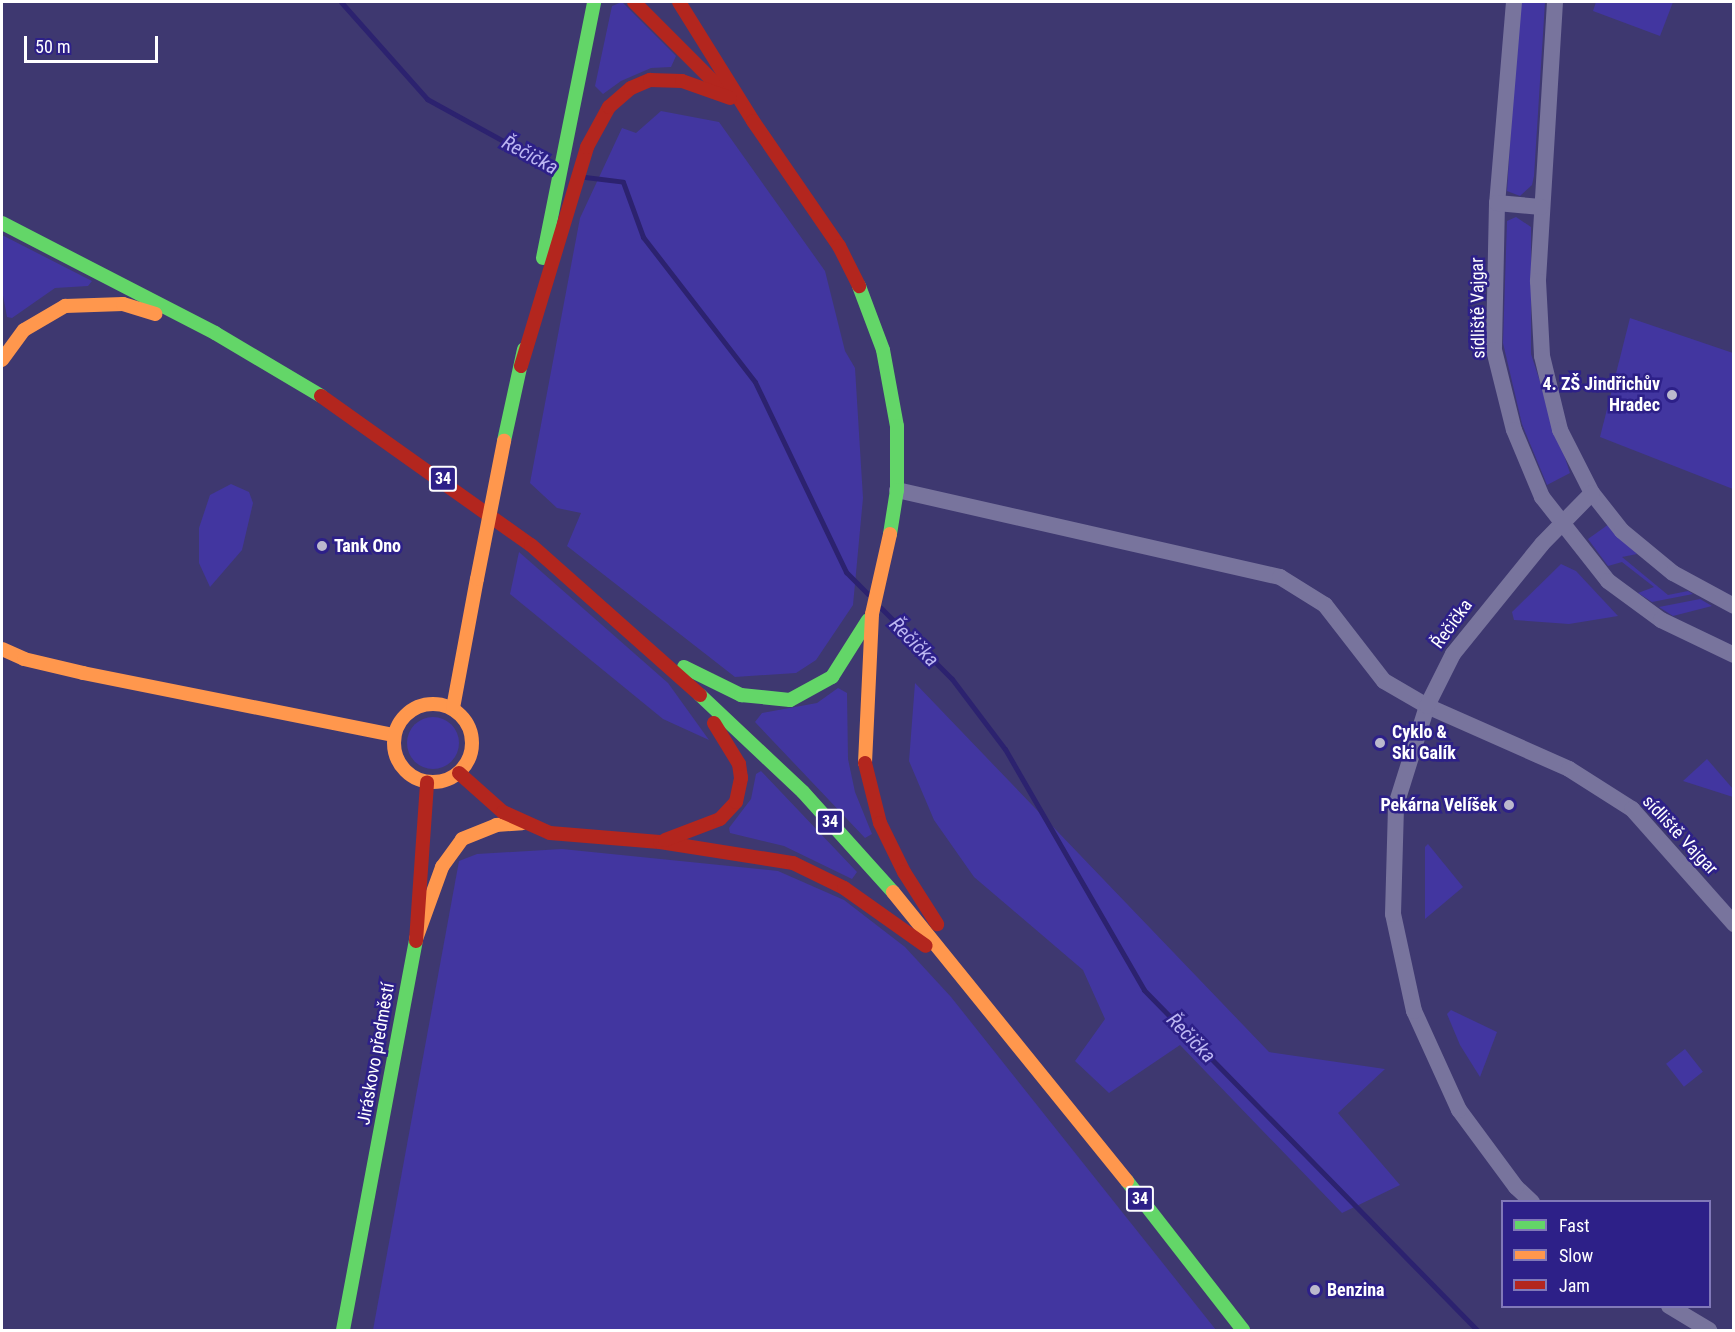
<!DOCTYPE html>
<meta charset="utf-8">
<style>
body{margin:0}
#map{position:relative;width:1735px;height:1332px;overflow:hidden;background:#3e3870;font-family:"Roboto Condensed",sans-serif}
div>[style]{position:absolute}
.green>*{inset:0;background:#4236a0;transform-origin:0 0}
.round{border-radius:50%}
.stream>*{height:5px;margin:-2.5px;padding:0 2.5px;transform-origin:2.5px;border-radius:2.5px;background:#2c226f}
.street>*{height:16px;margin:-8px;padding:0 8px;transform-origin:8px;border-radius:8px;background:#78749d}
.fast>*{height:14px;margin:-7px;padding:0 7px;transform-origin:7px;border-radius:7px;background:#63d668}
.slow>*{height:14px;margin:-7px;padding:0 7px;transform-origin:7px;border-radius:7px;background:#ff974d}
.slow>.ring{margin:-7px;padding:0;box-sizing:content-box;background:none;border:14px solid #ff974d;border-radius:50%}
.jam>*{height:14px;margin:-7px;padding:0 7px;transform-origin:7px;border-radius:7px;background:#b3261e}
.slow-bridge>*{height:14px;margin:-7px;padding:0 7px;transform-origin:7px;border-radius:7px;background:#ff974d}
.dots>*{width:16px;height:16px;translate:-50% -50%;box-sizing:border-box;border:3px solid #2d2088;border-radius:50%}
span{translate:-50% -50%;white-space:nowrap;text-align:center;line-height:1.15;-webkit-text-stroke:5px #2d2088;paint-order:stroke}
.shield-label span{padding:2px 4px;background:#2d2088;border:2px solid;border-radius:4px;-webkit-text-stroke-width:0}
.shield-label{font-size:16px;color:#fff;font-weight:700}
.street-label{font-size:18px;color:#fff}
.poi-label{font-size:18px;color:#fff;font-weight:700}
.right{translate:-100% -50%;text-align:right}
.left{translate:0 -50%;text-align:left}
.water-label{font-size:20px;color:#bcb6f2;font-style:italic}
.frame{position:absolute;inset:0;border:3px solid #fff;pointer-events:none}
.legend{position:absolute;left:1501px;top:1200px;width:210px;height:108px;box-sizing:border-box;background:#2d2088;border:2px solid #8179b8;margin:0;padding:8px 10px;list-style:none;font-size:18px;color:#fff}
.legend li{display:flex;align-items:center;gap:12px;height:30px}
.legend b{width:30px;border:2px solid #8179b8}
.scale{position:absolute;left:24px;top:36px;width:134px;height:27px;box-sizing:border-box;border:3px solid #fff;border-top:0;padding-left:8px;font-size:18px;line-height:21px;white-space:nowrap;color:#fff;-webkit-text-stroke:4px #2d2088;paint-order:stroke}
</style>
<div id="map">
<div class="green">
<i style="clip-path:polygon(622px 2px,676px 56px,671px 67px,651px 68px,621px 81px,603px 94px,595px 86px,612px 6px)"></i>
<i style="clip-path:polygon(1519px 2px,1545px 2px,1534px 176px,1532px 185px,1520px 196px,1507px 191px)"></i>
<i style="clip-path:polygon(1596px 2px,1673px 2px,1660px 36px,1593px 11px)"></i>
<i style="clip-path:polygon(661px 111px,719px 122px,825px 271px,845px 351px,855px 368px,863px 498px,853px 605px,816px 660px,796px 673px,735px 677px,567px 546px,581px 513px,557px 508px,530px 483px,580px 218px,622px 128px,636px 133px)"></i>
<i style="clip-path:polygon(1516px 217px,1531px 227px,1531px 354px,1570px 473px,1547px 485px,1522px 424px,1503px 343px,1507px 221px)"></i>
<i style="clip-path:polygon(2px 235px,92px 281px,88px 286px,55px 288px,12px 318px,7px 317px,2px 290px)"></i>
<i style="clip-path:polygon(1630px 318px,1733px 353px,1733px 489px,1600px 437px)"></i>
<i style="clip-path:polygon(231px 484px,249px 492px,253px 503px,242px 550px,210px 587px,199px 563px,199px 528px,210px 495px)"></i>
<i style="clip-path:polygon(1609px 524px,1637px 554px,1622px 557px,1668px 595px,1688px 591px,1693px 594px,1652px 602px,1638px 593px,1654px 587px,1622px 562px,1608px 566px,1588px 539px)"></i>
<i style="clip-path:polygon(519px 552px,668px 683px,709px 740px,663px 719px,510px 594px)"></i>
<i style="clip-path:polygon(1561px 564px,1576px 571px,1618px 616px,1569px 624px,1514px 620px,1512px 612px)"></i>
<i style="clip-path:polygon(1700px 599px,1712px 606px,1673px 616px,1659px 607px)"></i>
<i style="clip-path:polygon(915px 683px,1269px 1052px,1385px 1069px,1338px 1113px,1400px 1185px,1342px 1213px,1180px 1045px,1109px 1093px,1075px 1061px,1105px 1019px,1083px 970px,974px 877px,934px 820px,909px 761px)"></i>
<i style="clip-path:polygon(838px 688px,847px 693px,848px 759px,855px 792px,872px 834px,865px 838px,755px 722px,762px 713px,817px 703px)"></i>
<i class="round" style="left:407px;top:717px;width:52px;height:52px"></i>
<i style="clip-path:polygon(1707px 759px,1733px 789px,1733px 797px,1683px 781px)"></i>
<i style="clip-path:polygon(761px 771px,857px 872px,852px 879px,784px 846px,730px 833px,729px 828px,751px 799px,756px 774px)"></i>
<i style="clip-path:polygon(1428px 844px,1463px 887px,1425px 919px,1425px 847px)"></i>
<i style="clip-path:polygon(562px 849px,778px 871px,844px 900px,905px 947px,951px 997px,1216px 1330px,373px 1330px,459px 861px,477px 854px)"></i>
<i style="clip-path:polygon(1451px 1010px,1497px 1032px,1480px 1077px,1460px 1045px,1447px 1014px)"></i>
<i style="left:1685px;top:1049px;width:29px;height:24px;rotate:52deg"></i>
</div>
<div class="stream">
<i style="left:341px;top:2px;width:130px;rotate:48.4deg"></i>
<i style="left:427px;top:99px;width:147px;rotate:28.8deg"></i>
<i style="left:585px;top:177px;width:38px;rotate:7deg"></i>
<i style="left:623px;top:182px;width:59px;rotate:70deg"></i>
<i style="left:643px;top:237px;width:183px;rotate:52.3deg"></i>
<i style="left:755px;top:382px;width:211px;rotate:64.4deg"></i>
<i style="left:846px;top:572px;width:31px;rotate:45deg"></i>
<i style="left:881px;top:608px;width:100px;rotate:45deg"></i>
<i style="left:952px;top:679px;width:88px;rotate:52.9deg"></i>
<i style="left:1005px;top:749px;width:278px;rotate:60deg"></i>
<i style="left:1144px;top:990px;width:476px;rotate:45.6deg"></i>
</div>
<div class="street">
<i style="left:1514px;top:2px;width:202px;rotate:94.8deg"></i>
<i style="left:1497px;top:203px;width:147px;rotate:91.2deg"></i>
<i style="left:1494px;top:350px;width:82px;rotate:76deg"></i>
<i style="left:1514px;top:430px;width:73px;rotate:67.3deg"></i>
<i style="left:1542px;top:497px;width:107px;rotate:51.8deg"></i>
<i style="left:1608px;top:581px;width:66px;rotate:36.3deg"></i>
<i style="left:1661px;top:620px;width:81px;rotate:25.6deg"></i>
<i style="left:1555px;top:2px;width:280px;rotate:93.5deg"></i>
<i style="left:1538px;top:281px;width:75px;rotate:86.9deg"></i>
<i style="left:1542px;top:356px;width:76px;rotate:76.3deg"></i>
<i style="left:1560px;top:430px;width:71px;rotate:63.1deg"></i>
<i style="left:1592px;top:493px;width:48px;rotate:51.7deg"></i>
<i style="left:1622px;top:531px;width:66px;rotate:39.5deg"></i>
<i style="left:1673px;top:573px;width:69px;rotate:28.4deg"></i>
<i style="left:1497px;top:203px;width:44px;rotate:5.2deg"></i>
<i style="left:897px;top:490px;width:393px;rotate:12.8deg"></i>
<i style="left:1280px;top:577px;width:53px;rotate:31.9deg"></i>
<i style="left:1325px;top:605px;width:96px;rotate:52.2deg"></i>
<i style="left:1384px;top:681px;width:50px;rotate:30.2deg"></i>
<i style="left:1427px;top:706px;width:155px;rotate:23.9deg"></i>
<i style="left:1569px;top:769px;width:75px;rotate:32.4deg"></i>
<i style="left:1632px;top:809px;width:154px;rotate:48.4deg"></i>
<i style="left:1532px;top:1202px;width:22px;rotate:-137deg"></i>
<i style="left:1516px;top:1187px;width:96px;rotate:-126.5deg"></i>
<i style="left:1459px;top:1110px;width:109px;rotate:-114.4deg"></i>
<i style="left:1414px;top:1011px;width:99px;rotate:-102.2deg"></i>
<i style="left:1393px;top:914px;width:109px;rotate:-88.4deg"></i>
<i style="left:1396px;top:805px;width:104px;rotate:-72.6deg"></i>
<i style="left:1427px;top:706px;width:58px;rotate:-63.4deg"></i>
<i style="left:1453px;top:654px;width:141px;rotate:-51deg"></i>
<i style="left:1542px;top:544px;width:71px;rotate:-45.6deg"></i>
<i style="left:1669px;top:1306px;width:47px;rotate:31deg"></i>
</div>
<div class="fast">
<i style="left:2px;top:223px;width:240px;rotate:27.3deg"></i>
<i style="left:215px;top:333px;width:123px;rotate:30.7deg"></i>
<i style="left:543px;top:258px;width:261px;rotate:-78.7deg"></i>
<i style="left:859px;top:286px;width:68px;rotate:69.4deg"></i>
<i style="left:883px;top:350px;width:77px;rotate:79.6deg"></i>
<i style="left:897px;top:426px;width:64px;rotate:90deg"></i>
<i style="left:897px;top:490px;width:45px;rotate:99deg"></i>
<i style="left:504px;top:441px;width:94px;rotate:-77.7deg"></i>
<i style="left:684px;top:667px;width:64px;rotate:26.2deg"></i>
<i style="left:741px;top:695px;width:49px;rotate:5.8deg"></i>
<i style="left:790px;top:700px;width:48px;rotate:-28.7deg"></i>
<i style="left:832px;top:677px;width:67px;rotate:-57.7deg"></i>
<i style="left:700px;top:695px;width:141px;rotate:43.3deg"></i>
<i style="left:803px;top:792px;width:135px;rotate:48deg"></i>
<i style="left:1127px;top:1181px;width:189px;rotate:52.1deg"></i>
<i style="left:343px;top:1330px;width:396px;rotate:-79.4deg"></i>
</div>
<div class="slow">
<i style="left:2px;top:360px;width:37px;rotate:-54deg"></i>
<i style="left:24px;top:330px;width:48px;rotate:-30.3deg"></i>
<i style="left:65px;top:306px;width:58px;rotate:-2deg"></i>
<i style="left:123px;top:304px;width:34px;rotate:17deg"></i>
<i style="left:2px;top:649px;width:24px;rotate:24deg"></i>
<i style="left:24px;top:659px;width:61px;rotate:13.3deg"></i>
<i style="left:83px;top:673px;width:317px;rotate:11.3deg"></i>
<i class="ring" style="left:394px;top:704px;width:64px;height:64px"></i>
<i style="left:453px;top:708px;width:131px;rotate:-79.5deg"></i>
<i style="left:865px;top:763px;width:149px;rotate:-87.3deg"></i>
<i style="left:872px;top:614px;width:82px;rotate:-77.3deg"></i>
<i style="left:893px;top:892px;width:372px;rotate:51deg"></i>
<i style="left:416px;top:939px;width:77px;rotate:-70.1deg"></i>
<i style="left:442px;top:867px;width:34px;rotate:-54deg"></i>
<i style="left:462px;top:839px;width:37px;rotate:-22deg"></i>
<i style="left:496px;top:825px;width:26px;rotate:-4deg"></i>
</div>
<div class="jam">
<i style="left:634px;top:2px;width:126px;rotate:45deg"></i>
<i style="left:679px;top:2px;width:140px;rotate:58.1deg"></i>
<i style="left:753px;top:121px;width:152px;rotate:55.5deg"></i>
<i style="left:839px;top:246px;width:45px;rotate:63.4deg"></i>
<i style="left:521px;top:366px;width:229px;rotate:-73.2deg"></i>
<i style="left:587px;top:147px;width:46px;rotate:-61.2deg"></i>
<i style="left:609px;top:107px;width:29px;rotate:-41deg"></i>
<i style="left:631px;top:88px;width:21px;rotate:-23deg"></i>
<i style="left:650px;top:80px;width:32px;rotate:2deg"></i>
<i style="left:682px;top:81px;width:51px;rotate:19.5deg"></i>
<i style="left:321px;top:396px;width:257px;rotate:35.4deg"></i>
<i style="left:531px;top:545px;width:226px;rotate:41.6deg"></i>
<i style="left:865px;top:763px;width:62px;rotate:76deg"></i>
<i style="left:880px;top:823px;width:55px;rotate:63.9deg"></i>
<i style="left:904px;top:872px;width:62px;rotate:57.6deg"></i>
<i style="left:459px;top:773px;width:59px;rotate:41.6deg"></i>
<i style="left:503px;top:812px;width:51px;rotate:24.1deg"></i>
<i style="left:550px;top:833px;width:110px;rotate:4.7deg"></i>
<i style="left:660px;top:842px;width:135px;rotate:9deg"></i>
<i style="left:793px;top:863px;width:57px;rotate:26.1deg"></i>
<i style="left:844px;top:888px;width:100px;rotate:35.3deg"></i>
<i style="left:665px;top:840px;width:59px;rotate:-20.9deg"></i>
<i style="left:720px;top:819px;width:23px;rotate:-47deg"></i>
<i style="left:736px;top:802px;width:25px;rotate:-78deg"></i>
<i style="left:741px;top:778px;width:14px;rotate:-98deg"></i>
<i style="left:739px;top:764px;width:48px;rotate:-121.4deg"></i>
<i style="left:416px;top:941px;width:159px;rotate:-86deg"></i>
</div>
<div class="slow-bridge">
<i style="left:477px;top:579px;width:141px;rotate:-78.9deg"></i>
</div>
<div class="dots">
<i style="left:1672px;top:395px;background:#bbb9cd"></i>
<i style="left:322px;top:546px;background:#bbb9cd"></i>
<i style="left:1380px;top:743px;background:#bbb9cd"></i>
<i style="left:1509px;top:805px;background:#bbb9cd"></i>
<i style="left:1315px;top:1290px;background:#bbb9cd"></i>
</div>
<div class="shield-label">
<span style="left:443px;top:479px">34</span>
<span style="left:830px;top:822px">34</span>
<span style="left:1140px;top:1199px">34</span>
</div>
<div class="street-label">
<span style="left:1478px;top:308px;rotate:-91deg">sídliště Vajgar</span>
<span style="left:1452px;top:624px;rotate:-54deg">Řečička</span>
<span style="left:1680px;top:835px;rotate:47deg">sídliště Vajgar</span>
<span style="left:376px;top:1054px;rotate:-80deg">Jiráskovo předměstí</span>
</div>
<div class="poi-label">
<span class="right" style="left:1660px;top:395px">4. ZŠ Jindřichův<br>Hradec</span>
<span class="left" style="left:334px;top:546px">Tank Ono</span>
<span class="left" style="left:1392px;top:743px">Cyklo &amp;<br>Ski Galík</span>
<span class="right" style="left:1497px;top:805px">Pekárna Velíšek</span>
<span class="left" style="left:1327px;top:1290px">Benzina</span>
</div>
<div class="water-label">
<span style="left:530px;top:155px;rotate:28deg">Řečička</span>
<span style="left:914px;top:642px;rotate:45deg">Řečička</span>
<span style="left:1191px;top:1038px;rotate:46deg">Řečička</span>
</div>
<div class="frame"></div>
<ul class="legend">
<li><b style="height:8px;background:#63d668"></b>Fast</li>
<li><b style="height:8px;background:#ff974d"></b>Slow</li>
<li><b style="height:8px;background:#b3261e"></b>Jam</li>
</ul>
<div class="scale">50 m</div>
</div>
